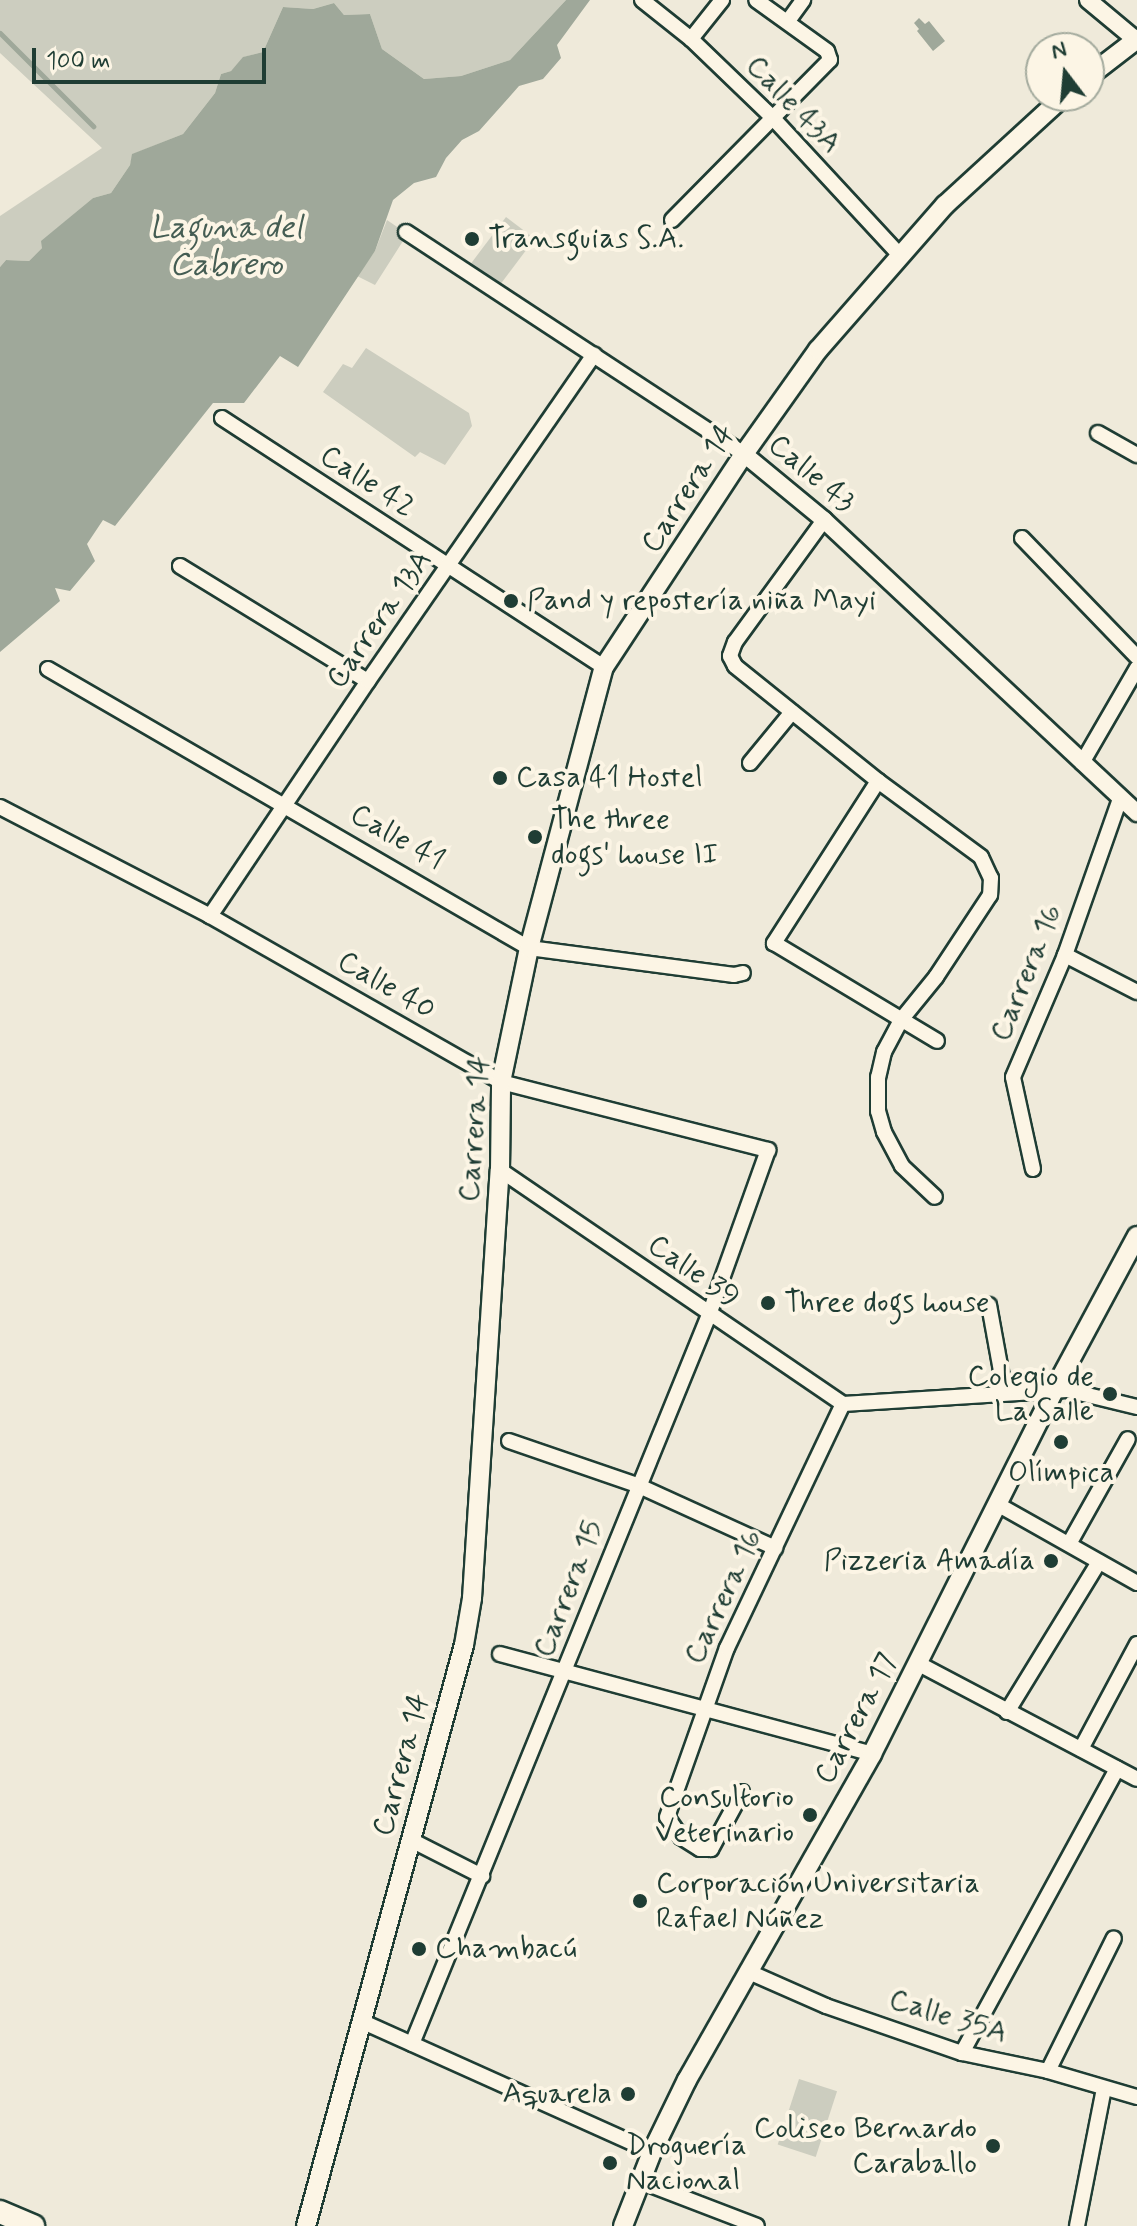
<!DOCTYPE html>
<meta charset="utf-8">
<style>
body{margin:0}
#map{position:relative;width:1137px;height:2226px;overflow:hidden;background:#efeada;font-family:Mynerve,sans-serif}
div>[style]{position:absolute}
.green>*{inset:0;background:#cccdbf;transform-origin:0 0}
.water>*{inset:0;background:#9fa89a}
.stream>*{height:5px;margin:-2.5px;padding:0 2.5px;transform-origin:2.5px;border-radius:2.5px;background:#9fa89a}
.roads{filter:drop-shadow(2px 0 #1f3d34) drop-shadow(-2px 0 #1f3d34) drop-shadow(0 2px #1f3d34) drop-shadow(0 -2px #1f3d34)}
.minor>*{height:14px;margin:-7px;padding:0 7px;transform-origin:7px;border-radius:7px;background:#fcf5e5}
.tertiary>*{height:16px;margin:-8px;padding:0 8px;transform-origin:8px;border-radius:8px;background:#fcf5e5}
.secondary>*{height:18px;margin:-9px;padding:0 9px;transform-origin:9px;border-radius:9px;background:#fcf5e5}
.trunk>*{height:22px;margin:-11px;padding:0 11px;transform-origin:11px;border-radius:11px;background:#fcf5e5}
.dots>*{width:22px;height:22px;translate:-50% -50%;box-sizing:border-box;border:4px solid #fcf5e5;border-radius:50%}
span{translate:-50% -50%;white-space:nowrap;text-align:center;line-height:1.15;-webkit-text-stroke:8px #fcf5e5;paint-order:stroke}
.street-label{font-size:30px;color:#1f3d34}
.poi-label{font-size:30px;color:#1f3d34}
.left{translate:0 -50%;text-align:left}
.right{translate:-100% -50%;text-align:right}
.water-label{font-size:32px;color:#455d53;font-style:italic}
.north{position:absolute;left:1025px;top:32px;width:80px;height:80px;box-sizing:border-box;background:#fcf5e5;border:2px solid #a4ab9e;border-radius:50%;rotate:344deg;font-size:22px;font-weight:700;line-height:32px;text-align:center;color:#1f3d34}
.north::after{content:'';display:block;margin:auto;width:28px;height:36px;background:#1f3d34;clip-path:polygon(50% 0,100% 100%,50% 72%,0 100%)}
.scale{position:absolute;left:32px;top:48px;width:234px;height:36px;box-sizing:border-box;border:4px solid #1f3d34;border-top:0;padding-left:10px;font-size:24px;line-height:28px;white-space:nowrap;color:#1f3d34;-webkit-text-stroke:6px #fcf5e5;paint-order:stroke}
</style>
<div id="map">
<div class="green">
<i style="clip-path:polygon(0 0,566px 0,510px 60px,461px 76px,424px 79px,382px 49px,370px 14px,344px 15px,334px 3px,313px 9px,283px 7px,263px 52px,244px 57px,231px 71px,221px 74px,215px 93px,183px 134px,133px 154px,130px 165px,111px 193px,93px 198px,42px 241px,42px 248px,29px 261px,6px 260px,0 267px,0 216px,102px 148px,0 53px)"></i>
<i style="left:506px;top:217px;width:36px;height:61px;rotate:37deg"></i>
<i style="clip-path:polygon(387px 220px,403px 231px,403px 241px,375px 285px,357px 276px,375px 251px)"></i>
<i style="clip-path:polygon(366px 348px,469px 413px,472px 426px,445px 465px,420px 452px,415px 457px,323px 392px,343px 364px,352px 368px)"></i>
<i style="left:799px;top:2079px;width:40px;height:69px;rotate:18deg"></i>
</div>
<div class="water">
<i style="clip-path:polygon(566px 0,590px 0,557px 45px,561px 58px,543px 79px,519px 86px,479px 131px,462px 140px,446px 158px,436px 177px,414px 183px,393px 200px,375px 251px,298px 367px,280px 356px,244px 403px,213px 403px,115px 526px,103px 520px,87px 544px,95px 561px,70px 591px,55px 588px,60px 601px,0 652px,0 267px,6px 260px,29px 261px,42px 248px,41px 241px,93px 198px,111px 193px,130px 165px,132px 154px,183px 134px,215px 93px,221px 74px,231px 71px,243px 57px,263px 52px,283px 7px,313px 9px,334px 3px,344px 15px,370px 14px,382px 49px,424px 79px,461px 76px,510px 60px)"></i>
<i style="clip-path:polygon(919px 18px,925px 24px,929px 21px,945px 41px,933px 51px,917px 31px,919px 29px,914px 23px)"></i>
</div>
<div class="stream">
<i style="left:0;top:33px;width:132px;rotate:45deg"></i>
</div>
<div class="roads">
<div class="minor">
<i style="left:642px;top:0;width:63px;rotate:38.5deg"></i>
<i style="left:691px;top:39px;width:111px;rotate:43.9deg"></i>
<i style="left:771px;top:116px;width:188px;rotate:47.2deg"></i>
<i style="left:788px;top:21px;width:26px;rotate:-54deg"></i>
<i style="left:691px;top:39px;width:50px;rotate:-51.5deg"></i>
<i style="left:672px;top:220px;width:225px;rotate:-45.4deg"></i>
<i style="left:830px;top:60px;width:9px;rotate:-108deg"></i>
<i style="left:827px;top:51px;width:87px;rotate:-144.3deg"></i>
<i style="left:406px;top:232px;width:404px;rotate:33.3deg"></i>
<i style="left:222px;top:418px;width:456px;rotate:33.1deg"></i>
<i style="left:1098px;top:433px;width:45px;rotate:29.4deg"></i>
<i style="left:824px;top:520px;width:151px;rotate:126.1deg"></i>
<i style="left:735px;top:642px;width:15px;rotate:110deg"></i>
<i style="left:730px;top:656px;width:11px;rotate:63deg"></i>
<i style="left:735px;top:666px;width:184px;rotate:38.8deg"></i>
<i style="left:878px;top:781px;width:128px;rotate:36.4deg"></i>
<i style="left:981px;top:857px;width:23px;rotate:65deg"></i>
<i style="left:991px;top:878px;width:17px;rotate:93deg"></i>
<i style="left:990px;top:895px;width:98px;rotate:123.4deg"></i>
<i style="left:936px;top:977px;width:55px;rotate:129.1deg"></i>
<i style="left:901px;top:1020px;width:36px;rotate:118deg"></i>
<i style="left:884px;top:1052px;width:26px;rotate:103deg"></i>
<i style="left:878px;top:1077px;width:34px;rotate:90deg"></i>
<i style="left:878px;top:1111px;width:22px;rotate:74deg"></i>
<i style="left:884px;top:1132px;width:38px;rotate:62deg"></i>
<i style="left:902px;top:1166px;width:45px;rotate:43.2deg"></i>
<i style="left:1022px;top:538px;width:165px;rotate:46deg"></i>
<i style="left:180px;top:566px;width:220px;rotate:31.5deg"></i>
<i style="left:48px;top:669px;width:556px;rotate:30.12deg"></i>
<i style="left:529px;top:948px;width:207px;rotate:7.5deg"></i>
<i style="left:734px;top:975px;width:9px;rotate:-13deg"></i>
<i style="left:750px;top:763px;width:66px;rotate:-50.5deg"></i>
<i style="left:1082px;top:763px;width:110px;rotate:-59.9deg"></i>
<i style="left:878px;top:781px;width:193px;rotate:122.7deg"></i>
<i style="left:774px;top:943px;width:190px;rotate:31deg"></i>
<i style="left:0;top:807px;width:237px;rotate:27.4deg"></i>
<i style="left:210px;top:916px;width:335px;rotate:29.7deg"></i>
<i style="left:501px;top:1082px;width:276px;rotate:14.3deg"></i>
<i style="left:768px;top:1150px;width:175px;rotate:109.7deg"></i>
<i style="left:709px;top:1315px;width:787px;rotate:112.17deg"></i>
<i style="left:210px;top:916px;width:283px;rotate:-56.1deg"></i>
<i style="left:368px;top:681px;width:397px;rotate:-55.3deg"></i>
<i style="left:1065px;top:955px;width:81px;rotate:27.2deg"></i>
<i style="left:1033px;top:1169px;width:94px;rotate:-102.3deg"></i>
<i style="left:1013px;top:1077px;width:133px;rotate:-66.9deg"></i>
<i style="left:1065px;top:955px;width:165px;rotate:-70.6deg"></i>
<i style="left:500px;top:1170px;width:415px;rotate:34.3deg"></i>
<i style="left:843px;top:1404px;width:224px;rotate:-3.6deg"></i>
<i style="left:1067px;top:1390px;width:72px;rotate:13.7deg"></i>
<i style="left:989px;top:1305px;width:89px;rotate:79.7deg"></i>
<i style="left:509px;top:1441px;width:135px;rotate:19deg"></i>
<i style="left:637px;top:1485px;width:152px;rotate:24.5deg"></i>
<i style="left:997px;top:1504px;width:161px;rotate:29.4deg"></i>
<i style="left:1069px;top:1544px;width:120px;rotate:-60.7deg"></i>
<i style="left:500px;top:1654px;width:385px;rotate:15deg"></i>
<i style="left:919px;top:1664px;width:246px;rotate:27.8deg"></i>
<i style="left:1007px;top:1712px;width:176px;rotate:-58.5deg"></i>
<i style="left:1081px;top:1749px;width:119px;rotate:-61.9deg"></i>
<i style="left:742px;top:1792px;width:65px;rotate:118.5deg"></i>
<i style="left:711px;top:1849px;width:11px;rotate:180deg"></i>
<i style="left:700px;top:1849px;width:22px;rotate:-148deg"></i>
<i style="left:681px;top:1837px;width:24px;rotate:-125deg"></i>
<i style="left:667px;top:1817px;width:179px;rotate:-70.5deg"></i>
<i style="left:727px;top:1648px;width:270px;rotate:-64.6deg"></i>
<i style="left:411px;top:1840px;width:80px;rotate:26.9deg"></i>
<i style="left:749px;top:1972px;width:84px;rotate:23.8deg"></i>
<i style="left:826px;top:2006px;width:144px;rotate:19.1deg"></i>
<i style="left:962px;top:2053px;width:88px;rotate:11.8deg"></i>
<i style="left:1048px;top:2071px;width:93px;rotate:16.3deg"></i>
<i style="left:361px;top:2021px;width:319px;rotate:24.2deg"></i>
<i style="left:962px;top:2053px;width:324px;rotate:-61.4deg"></i>
<i style="left:1048px;top:2071px;width:148px;rotate:-63.6deg"></i>
<i style="left:640px;top:2181px;width:125px;rotate:21deg"></i>
<i style="left:1077px;top:2226px;width:140px;rotate:-78.9deg"></i>
</div>
<div class="tertiary">
<i style="left:1088px;top:0;width:62px;rotate:39.8deg"></i>
<i style="left:744px;top:454px;width:104px;rotate:39.5deg"></i>
<i style="left:824px;top:520px;width:429px;rotate:43.1deg"></i>
</div>
<div class="secondary">
<i style="left:1089px;top:76px;width:61px;rotate:-37.6deg"></i>
<i style="left:306px;top:2226px;width:602px;rotate:-74.79deg"></i>
<i style="left:464px;top:1645px;width:48px;rotate:-80.3deg"></i>
<i style="left:472px;top:1598px;width:429px;rotate:-86.3deg"></i>
<i style="left:500px;top:1170px;width:88px;rotate:-89.3deg"></i>
<i style="left:501px;top:1082px;width:137px;rotate:-78.2deg"></i>
<i style="left:529px;top:948px;width:291px;rotate:-75.1deg"></i>
<i style="left:604px;top:667px;width:255px;rotate:-56.7deg"></i>
<i style="left:744px;top:454px;width:128px;rotate:-54.6deg"></i>
<i style="left:818px;top:350px;width:193px;rotate:-48.8deg"></i>
<i style="left:945px;top:205px;width:161px;rotate:-42.5deg"></i>
<i style="left:623px;top:2226px;width:79px;rotate:-68.6deg"></i>
<i style="left:652px;top:2152px;width:80px;rotate:-64.1deg"></i>
<i style="left:687px;top:2080px;width:375px;rotate:-60.4deg"></i>
<i style="left:872px;top:1754px;width:407px;rotate:-63.4deg"></i>
<i style="left:1054px;top:1390px;width:175px;rotate:-61.7deg"></i>
</div>
<div class="trunk">
<i style="left:0;top:2212px;width:36px;rotate:23deg"></i>
</div>
</div>
<div class="dots">
<i style="left:472px;top:239px;background:#1f3d34"></i>
<i style="left:511px;top:601px;background:#1f3d34"></i>
<i style="left:500px;top:778px;background:#1f3d34"></i>
<i style="left:535px;top:837px;background:#1f3d34"></i>
<i style="left:768px;top:1303px;background:#1f3d34"></i>
<i style="left:1110px;top:1394px;background:#1f3d34"></i>
<i style="left:1061px;top:1442px;background:#1f3d34"></i>
<i style="left:1051px;top:1561px;background:#1f3d34"></i>
<i style="left:810px;top:1815px;background:#1f3d34"></i>
<i style="left:640px;top:1901px;background:#1f3d34"></i>
<i style="left:419px;top:1949px;background:#1f3d34"></i>
<i style="left:628px;top:2094px;background:#1f3d34"></i>
<i style="left:993px;top:2146px;background:#1f3d34"></i>
<i style="left:610px;top:2163px;background:#1f3d34"></i>
</div>
<div class="street-label">
<span style="left:793px;top:105px;rotate:46deg">Calle 43A</span>
<span style="left:811px;top:474px;rotate:40deg">Calle 43</span>
<span style="left:367px;top:482px;rotate:33deg">Calle 42</span>
<span style="left:689px;top:489px;rotate:-57deg">Carrera 14</span>
<span style="left:380px;top:620px;rotate:-55deg">Carrera 13A</span>
<span style="left:397px;top:838px;rotate:30deg">Calle 41</span>
<span style="left:1027px;top:973px;rotate:-68deg">Carrera 16</span>
<span style="left:386px;top:986px;rotate:30deg">Calle 40</span>
<span style="left:475px;top:1129px;rotate:-86deg">Carrera 14</span>
<span style="left:693px;top:1272px;rotate:35deg">Calle 39</span>
<span style="left:569px;top:1589px;rotate:-69deg">Carrera 15</span>
<span style="left:724px;top:1597px;rotate:-65deg">Carrera 16</span>
<span style="left:857px;top:1719px;rotate:-62deg">Carrera 17</span>
<span style="left:402px;top:1765px;rotate:-75deg">Carrera 14</span>
<span style="left:948px;top:2017px;rotate:17deg">Calle 35A</span>
</div>
<div class="poi-label">
<span class="left" style="left:488px;top:239px">Transguias S.A.</span>
<span class="left" style="left:527px;top:601px">Pand y repostería niña Mayi</span>
<span class="left" style="left:516px;top:778px">Casa 41 Hostel</span>
<span class="left" style="left:551px;top:837px">The three<br>dogs' house II</span>
<span class="left" style="left:784px;top:1303px">Three dogs house</span>
<span class="right" style="left:1094px;top:1394px">Colegio de<br>La Salle</span>
<span style="left:1061px;top:1473px">Olímpica</span>
<span class="right" style="left:1035px;top:1561px">Pizzeria Amadía</span>
<span class="right" style="left:794px;top:1815px">Consultorio<br>Veterinario</span>
<span class="left" style="left:656px;top:1901px">Corporación Universitaria<br>Rafael Núñez</span>
<span class="left" style="left:435px;top:1949px">Chambacú</span>
<span class="right" style="left:612px;top:2094px">Aquarela</span>
<span class="right" style="left:977px;top:2146px">Coliseo Bernardo<br>Caraballo</span>
<span class="left" style="left:626px;top:2163px">Droguería<br>Nacional</span>
</div>
<div class="water-label">
<span style="left:226px;top:247px">Laguna del<br>Cabrero</span>
</div>
<div class="north">N</div>
<div class="scale">100 m</div>
</div>
